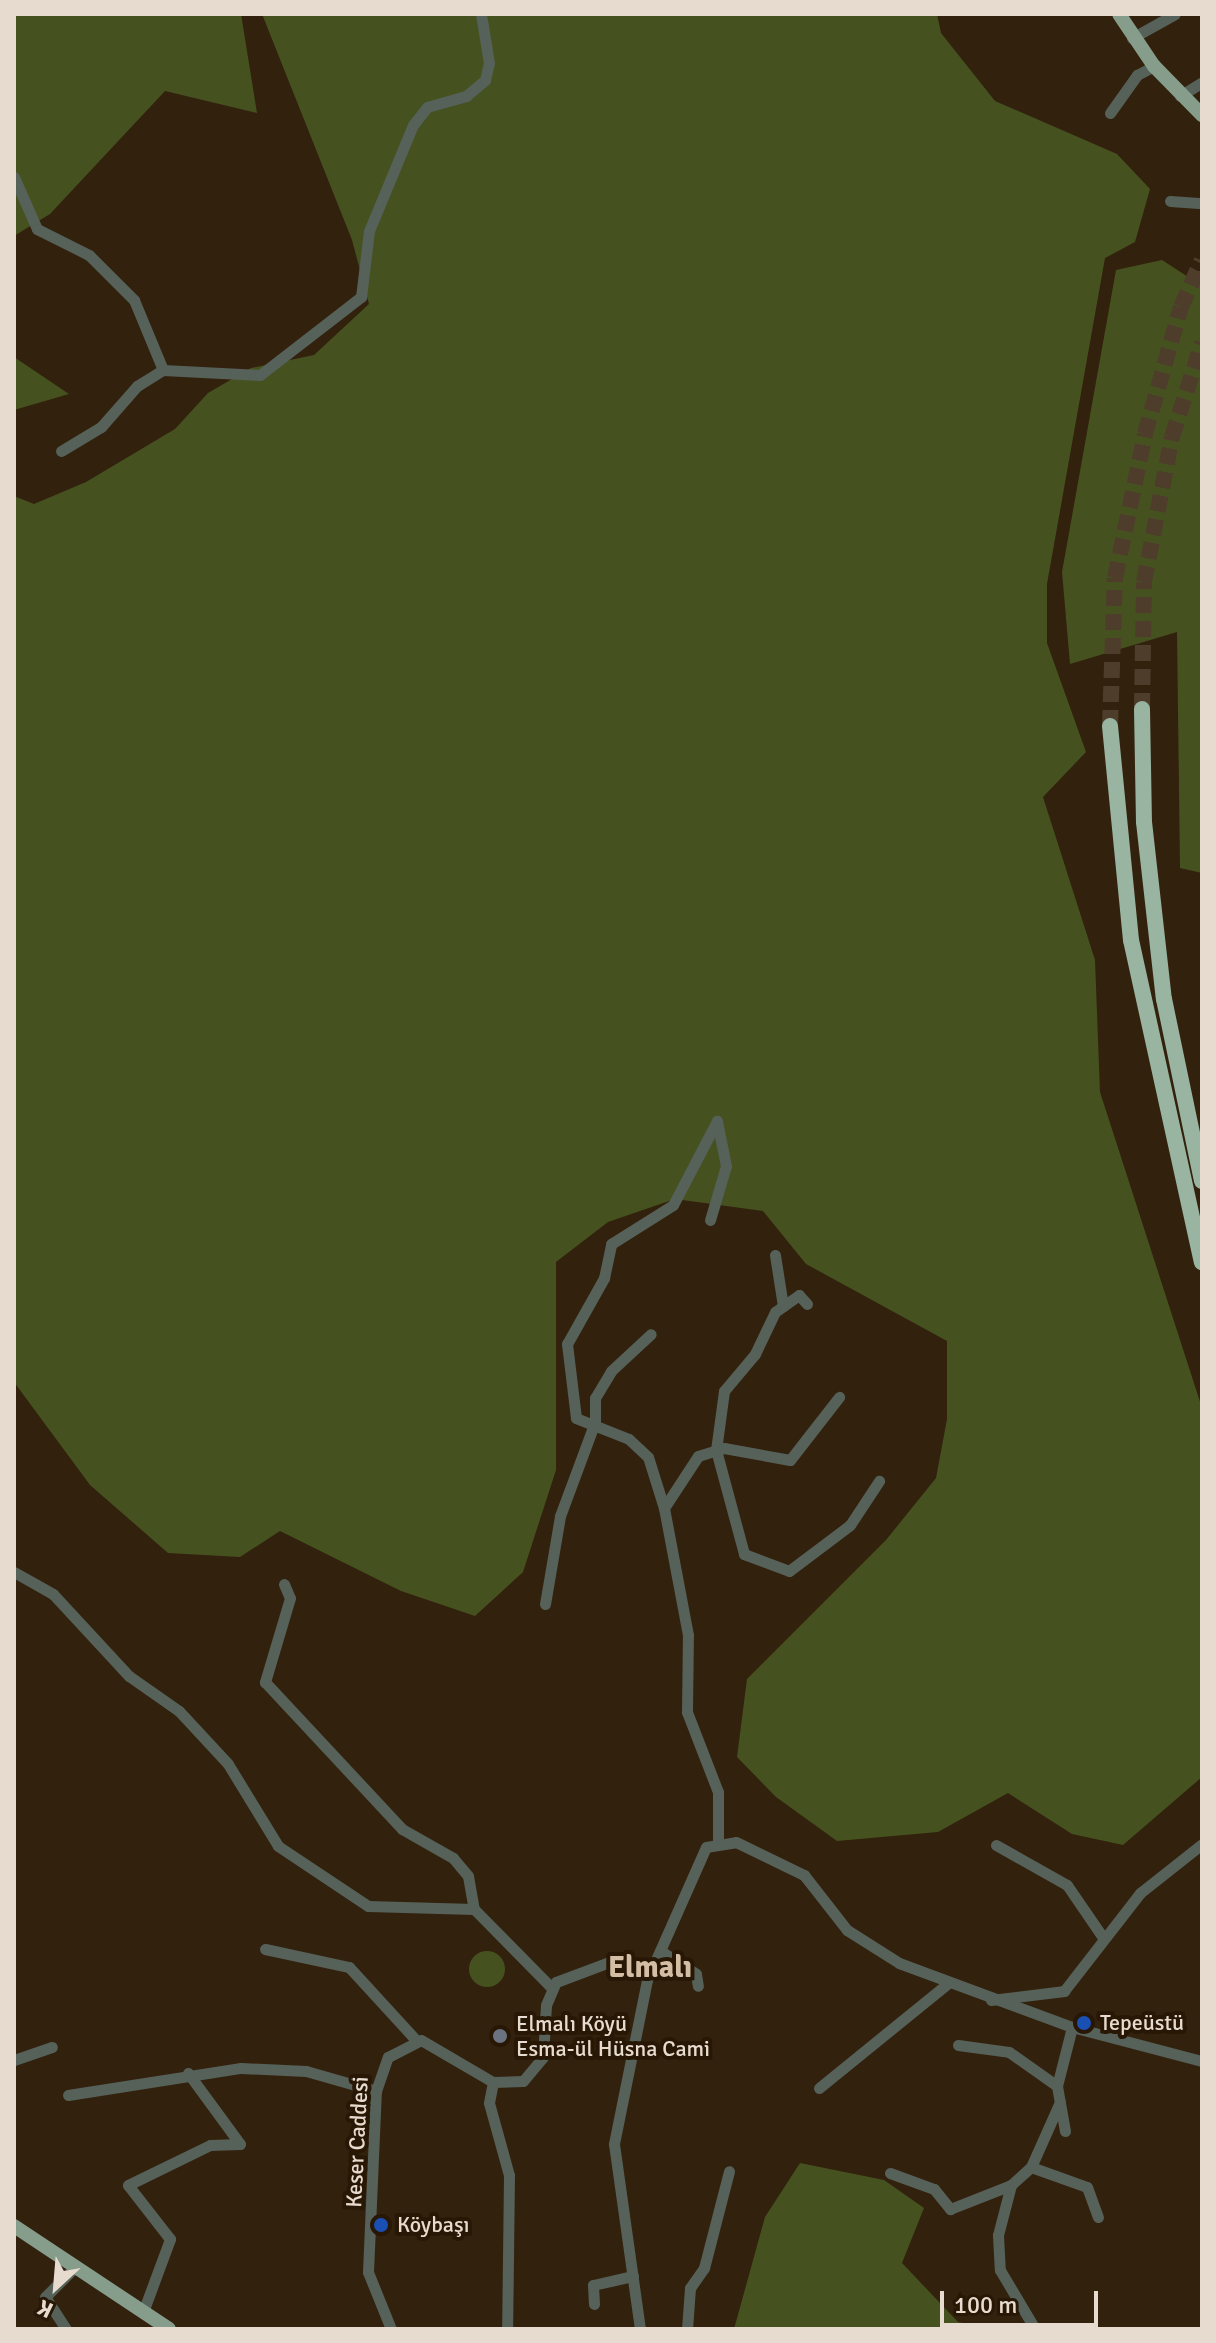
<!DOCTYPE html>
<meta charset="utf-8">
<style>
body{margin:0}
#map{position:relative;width:1216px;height:2343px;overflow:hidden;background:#32210d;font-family:Signika,sans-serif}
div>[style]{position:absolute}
.green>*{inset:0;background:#465120}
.round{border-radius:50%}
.highway-tunnel>*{height:16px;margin-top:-8px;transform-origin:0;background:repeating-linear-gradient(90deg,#4d3d2a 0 16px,transparent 0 24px)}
.minor>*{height:11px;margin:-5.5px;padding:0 5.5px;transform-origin:5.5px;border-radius:5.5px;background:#566159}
.major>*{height:14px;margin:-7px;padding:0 7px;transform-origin:7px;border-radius:7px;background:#869d8c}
.highway>*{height:16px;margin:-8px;padding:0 8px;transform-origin:8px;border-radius:8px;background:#99b4a0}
.dots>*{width:22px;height:22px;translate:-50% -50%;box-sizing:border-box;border:4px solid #281704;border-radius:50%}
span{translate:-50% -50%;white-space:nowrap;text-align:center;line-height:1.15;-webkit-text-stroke:8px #281704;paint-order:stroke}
.poi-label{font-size:22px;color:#e7dbcf}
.left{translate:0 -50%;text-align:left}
.street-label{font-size:22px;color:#e7dbcf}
.district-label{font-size:30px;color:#d3bda5;font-weight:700}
.frame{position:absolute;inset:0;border:16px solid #e7dbcf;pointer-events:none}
.north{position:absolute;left:16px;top:2247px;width:80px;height:80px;-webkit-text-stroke:6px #281704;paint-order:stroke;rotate:206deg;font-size:22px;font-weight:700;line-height:32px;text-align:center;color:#e7dbcf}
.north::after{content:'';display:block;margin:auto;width:28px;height:36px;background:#e7dbcf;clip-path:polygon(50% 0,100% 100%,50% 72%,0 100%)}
.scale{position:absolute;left:940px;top:2291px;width:158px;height:36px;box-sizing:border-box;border:4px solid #e7dbcf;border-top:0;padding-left:10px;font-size:24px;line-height:28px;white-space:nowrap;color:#e7dbcf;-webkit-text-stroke:6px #281704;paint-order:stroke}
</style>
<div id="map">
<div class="green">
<i style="clip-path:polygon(14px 14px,241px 14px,257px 113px,165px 91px,50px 214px,14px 236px)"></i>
<i style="clip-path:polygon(262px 14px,937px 14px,941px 33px,995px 101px,1117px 154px,1150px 189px,1135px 242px,1105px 258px,1047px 584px,1047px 643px,1086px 752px,1043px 797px,1095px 960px,1100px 1092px,1202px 1408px,1202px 1777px,1123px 1845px,1072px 1834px,1008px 1793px,938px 1832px,837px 1841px,776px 1797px,737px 1757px,747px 1679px,886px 1540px,936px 1478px,947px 1419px,947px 1341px,806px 1264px,763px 1211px,675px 1199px,608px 1222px,556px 1262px,556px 1470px,523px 1572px,475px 1616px,401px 1591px,280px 1531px,240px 1557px,168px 1553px,90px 1485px,14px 1382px,14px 496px,34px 504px,86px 482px,175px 429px,208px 393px,251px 368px,314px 355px,369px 304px,352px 240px)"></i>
<i style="clip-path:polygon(1162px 260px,1202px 286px,1202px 873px,1180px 868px,1177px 632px,1070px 664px,1062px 572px,1116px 270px)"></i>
<i style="clip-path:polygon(14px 357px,69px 394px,14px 410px)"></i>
<i class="round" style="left:469px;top:1951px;width:36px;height:36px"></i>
<i style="clip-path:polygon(800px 2163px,884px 2180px,924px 2208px,902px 2263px,958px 2322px,989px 2329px,734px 2329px,765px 2217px)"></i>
</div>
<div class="highway-tunnel">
<i style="left:1142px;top:709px;width:127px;rotate:-89.1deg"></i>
<i style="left:1144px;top:582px;width:148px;rotate:-79.1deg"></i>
<i style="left:1172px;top:437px;width:99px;rotate:-72.3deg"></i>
<i style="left:1110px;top:726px;width:148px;rotate:-88.1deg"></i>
<i style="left:1115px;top:578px;width:147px;rotate:-78.2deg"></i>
<i style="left:1145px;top:434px;width:132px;rotate:-74.2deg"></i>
<i style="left:1181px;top:307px;width:51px;rotate:-65.9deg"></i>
</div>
<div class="minor">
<i style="left:1132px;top:38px;width:49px;rotate:-29.2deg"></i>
<i style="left:1180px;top:96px;width:26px;rotate:-32deg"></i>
<i style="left:1110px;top:113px;width:47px;rotate:-54.6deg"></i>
<i style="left:1137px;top:75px;width:19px;rotate:-28deg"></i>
<i style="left:14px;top:177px;width:57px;rotate:66.1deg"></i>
<i style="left:37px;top:229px;width:58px;rotate:26.6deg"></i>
<i style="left:89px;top:255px;width:64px;rotate:45deg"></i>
<i style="left:134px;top:300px;width:76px;rotate:67.5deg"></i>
<i style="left:163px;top:370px;width:97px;rotate:3deg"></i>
<i style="left:260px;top:375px;width:128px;rotate:-37.7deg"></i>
<i style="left:361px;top:297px;width:66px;rotate:-83.1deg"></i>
<i style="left:369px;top:231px;width:115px;rotate:-67.5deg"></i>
<i style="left:413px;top:125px;width:23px;rotate:-52deg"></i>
<i style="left:427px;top:107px;width:41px;rotate:-15.8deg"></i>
<i style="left:466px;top:96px;width:25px;rotate:-40deg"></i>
<i style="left:485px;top:80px;width:17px;rotate:-77deg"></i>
<i style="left:489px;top:63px;width:50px;rotate:-99.3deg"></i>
<i style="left:1170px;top:201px;width:32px;rotate:4deg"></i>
<i style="left:61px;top:451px;width:47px;rotate:-31deg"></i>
<i style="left:101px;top:427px;width:55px;rotate:-48.7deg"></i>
<i style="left:137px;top:386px;width:31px;rotate:-32deg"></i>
<i style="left:710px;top:1220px;width:56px;rotate:-73.5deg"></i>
<i style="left:726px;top:1166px;width:46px;rotate:-101.3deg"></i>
<i style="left:775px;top:1255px;width:52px;rotate:81.1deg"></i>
<i style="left:807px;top:1304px;width:12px;rotate:-132deg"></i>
<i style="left:799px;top:1295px;width:29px;rotate:145deg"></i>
<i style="left:775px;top:1312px;width:47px;rotate:115.5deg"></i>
<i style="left:755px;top:1354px;width:48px;rotate:130deg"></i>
<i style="left:724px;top:1391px;width:60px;rotate:97.7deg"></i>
<i style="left:716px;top:1450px;width:108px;rotate:74.9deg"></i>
<i style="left:744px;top:1554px;width:48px;rotate:20.7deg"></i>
<i style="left:789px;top:1571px;width:76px;rotate:-37deg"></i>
<i style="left:850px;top:1525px;width:53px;rotate:-56.6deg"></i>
<i style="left:664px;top:1508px;width:53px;rotate:-107.4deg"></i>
<i style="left:648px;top:1457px;width:26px;rotate:-137deg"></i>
<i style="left:629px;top:1439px;width:57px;rotate:-158.4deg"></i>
<i style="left:576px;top:1418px;width:75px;rotate:-96.9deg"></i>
<i style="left:567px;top:1344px;width:76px;rotate:-60.7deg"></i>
<i style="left:604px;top:1278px;width:35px;rotate:-78deg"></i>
<i style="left:611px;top:1244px;width:73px;rotate:-32.2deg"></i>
<i style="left:673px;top:1205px;width:95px;rotate:-62.4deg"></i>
<i style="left:14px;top:1572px;width:45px;rotate:29.4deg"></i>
<i style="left:53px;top:1594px;width:112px;rotate:47.2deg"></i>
<i style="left:129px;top:1676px;width:61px;rotate:35deg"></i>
<i style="left:179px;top:1711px;width:72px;rotate:47.2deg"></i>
<i style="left:228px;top:1764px;width:96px;rotate:58.6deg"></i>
<i style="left:278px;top:1846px;width:108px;rotate:33.7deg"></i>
<i style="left:368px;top:1906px;width:106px;rotate:1.6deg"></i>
<i style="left:474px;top:1909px;width:111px;rotate:45.4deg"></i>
<i style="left:284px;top:1584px;width:15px;rotate:67deg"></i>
<i style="left:290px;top:1598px;width:88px;rotate:106.6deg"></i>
<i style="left:265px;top:1682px;width:201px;rotate:47deg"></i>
<i style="left:402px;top:1829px;width:59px;rotate:29.6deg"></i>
<i style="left:453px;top:1858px;width:23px;rotate:50deg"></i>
<i style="left:468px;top:1876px;width:34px;rotate:80deg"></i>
<i style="left:545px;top:1604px;width:89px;rotate:-80.3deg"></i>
<i style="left:560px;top:1516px;width:100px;rotate:-69.6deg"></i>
<i style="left:595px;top:1422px;width:24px;rotate:-90deg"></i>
<i style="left:595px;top:1398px;width:31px;rotate:-59deg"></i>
<i style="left:611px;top:1371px;width:54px;rotate:-42.8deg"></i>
<i style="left:718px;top:1840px;width:48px;rotate:-90deg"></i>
<i style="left:718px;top:1792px;width:86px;rotate:-111.2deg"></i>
<i style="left:687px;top:1712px;width:77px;rotate:-89.3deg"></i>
<i style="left:688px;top:1635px;width:129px;rotate:-100.7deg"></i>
<i style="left:664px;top:1508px;width:62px;rotate:-56.8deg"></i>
<i style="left:698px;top:1456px;width:27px;rotate:-17deg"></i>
<i style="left:724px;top:1448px;width:67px;rotate:10.3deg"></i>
<i style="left:790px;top:1460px;width:80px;rotate:-52.1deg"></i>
<i style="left:996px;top:1845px;width:81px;rotate:29.4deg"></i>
<i style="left:1067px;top:1885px;width:65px;rotate:55.6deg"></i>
<i style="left:265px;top:1949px;width:86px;rotate:12.1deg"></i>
<i style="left:349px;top:1967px;width:98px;rotate:47.5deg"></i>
<i style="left:664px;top:1953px;width:38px;rotate:33deg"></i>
<i style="left:696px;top:1974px;width:12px;rotate:81deg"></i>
<i style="left:647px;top:1980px;width:145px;rotate:-66.1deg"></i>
<i style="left:706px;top:1847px;width:30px;rotate:-9deg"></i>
<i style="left:736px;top:1842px;width:76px;rotate:25.9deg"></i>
<i style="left:804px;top:1875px;width:70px;rotate:52deg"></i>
<i style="left:847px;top:1930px;width:62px;rotate:32.4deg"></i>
<i style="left:899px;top:1963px;width:184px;rotate:20.3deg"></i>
<i style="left:1072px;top:2027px;width:134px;rotate:14.7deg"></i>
<i style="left:991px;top:2000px;width:74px;rotate:-7deg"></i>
<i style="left:1064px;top:1991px;width:124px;rotate:-52.2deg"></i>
<i style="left:1140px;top:1893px;width:79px;rotate:-38.3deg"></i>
<i style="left:958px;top:2045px;width:51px;rotate:7.8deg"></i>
<i style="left:1009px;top:2052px;width:59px;rotate:35.3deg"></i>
<i style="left:14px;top:2060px;width:40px;rotate:-18.9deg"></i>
<i style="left:493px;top:2082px;width:21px;rotate:101deg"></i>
<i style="left:489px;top:2103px;width:75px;rotate:74.5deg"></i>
<i style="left:509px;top:2175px;width:154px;rotate:90.7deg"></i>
<i style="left:819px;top:2088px;width:165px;rotate:-39.1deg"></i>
<i style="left:68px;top:2095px;width:175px;rotate:-8.9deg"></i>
<i style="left:241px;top:2068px;width:65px;rotate:2.6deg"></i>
<i style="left:306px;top:2071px;width:73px;rotate:15.9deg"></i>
<i style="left:1065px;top:2131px;width:46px;rotate:-100.1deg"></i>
<i style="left:1057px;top:2086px;width:61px;rotate:-75.7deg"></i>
<i style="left:1031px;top:2167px;width:59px;rotate:19.7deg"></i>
<i style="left:1087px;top:2187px;width:32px;rotate:70deg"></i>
<i style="left:890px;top:2173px;width:47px;rotate:20deg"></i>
<i style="left:934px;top:2189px;width:26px;rotate:51deg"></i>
<i style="left:950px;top:2209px;width:66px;rotate:-21.5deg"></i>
<i style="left:1011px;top:2185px;width:27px;rotate:-42deg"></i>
<i style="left:1031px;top:2167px;width:71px;rotate:-66deg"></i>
<i style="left:1011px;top:2185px;width:52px;rotate:104.6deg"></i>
<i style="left:998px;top:2235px;width:35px;rotate:87deg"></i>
<i style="left:1000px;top:2270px;width:69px;rotate:59.3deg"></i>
<i style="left:594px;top:2304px;width:19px;rotate:-93deg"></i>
<i style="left:593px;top:2285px;width:41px;rotate:-12.7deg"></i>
<i style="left:143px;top:2312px;width:78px;rotate:-69.7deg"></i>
<i style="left:170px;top:2239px;width:68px;rotate:-127.9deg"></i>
<i style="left:128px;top:2185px;width:91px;rotate:-26deg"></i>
<i style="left:210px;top:2145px;width:30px;rotate:-2deg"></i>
<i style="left:240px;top:2144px;width:88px;rotate:-126.2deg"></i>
<i style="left:66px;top:2329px;width:38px;rotate:-123deg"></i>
<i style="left:45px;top:2297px;width:42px;rotate:-45deg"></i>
<i style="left:391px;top:2329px;width:61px;rotate:-112deg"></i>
<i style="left:368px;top:2272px;width:181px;rotate:-87.5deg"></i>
<i style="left:376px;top:2091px;width:36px;rotate:-71deg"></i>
<i style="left:388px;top:2057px;width:37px;rotate:-27deg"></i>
<i style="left:421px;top:2040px;width:83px;rotate:30.3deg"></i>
<i style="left:493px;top:2082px;width:30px;rotate:-2deg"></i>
<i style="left:523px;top:2081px;width:31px;rotate:-50deg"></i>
<i style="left:543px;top:2057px;width:52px;rotate:-86.7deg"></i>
<i style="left:546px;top:2005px;width:25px;rotate:-67deg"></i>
<i style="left:556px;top:1982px;width:68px;rotate:-20.6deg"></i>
<i style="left:620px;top:1958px;width:22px;rotate:21deg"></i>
<i style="left:641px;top:1966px;width:15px;rotate:67deg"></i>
<i style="left:647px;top:1980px;width:167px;rotate:101.4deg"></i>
<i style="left:614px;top:2144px;width:187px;rotate:82deg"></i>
<i style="left:687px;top:2329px;width:41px;rotate:-85.8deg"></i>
<i style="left:690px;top:2288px;width:24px;rotate:-55deg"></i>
<i style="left:704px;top:2268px;width:100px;rotate:-75.5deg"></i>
</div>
<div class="major">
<i style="left:1119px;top:14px;width:63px;rotate:56.1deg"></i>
<i style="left:1154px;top:66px;width:69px;rotate:45.6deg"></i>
<i style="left:14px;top:2226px;width:186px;rotate:33.6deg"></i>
</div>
<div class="highway">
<i style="left:1142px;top:709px;width:113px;rotate:89deg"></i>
<i style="left:1144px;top:822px;width:178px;rotate:83.6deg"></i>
<i style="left:1164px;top:999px;width:186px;rotate:78.2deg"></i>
<i style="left:1110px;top:726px;width:215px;rotate:84.4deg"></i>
<i style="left:1131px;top:940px;width:330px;rotate:77.6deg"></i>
</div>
<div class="dots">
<i style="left:1084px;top:2023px;background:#1a4fb4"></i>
<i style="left:500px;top:2036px;background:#6b7280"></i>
<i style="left:381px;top:2225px;background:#1a4fb4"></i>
</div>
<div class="poi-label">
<span class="left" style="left:516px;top:2036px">Elmalı Köyü<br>Esma-ül Hüsna Cami</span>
<span class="left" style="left:1100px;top:2023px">Tepeüstü</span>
<span class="left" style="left:397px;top:2225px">Köybaşı</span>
</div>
<div class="street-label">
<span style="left:357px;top:2142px;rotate:-87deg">Keser Caddesi</span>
</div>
<div class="district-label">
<span style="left:650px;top:1968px">Elmalı</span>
</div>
<div class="frame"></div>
<div class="north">K</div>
<div class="scale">100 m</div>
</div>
